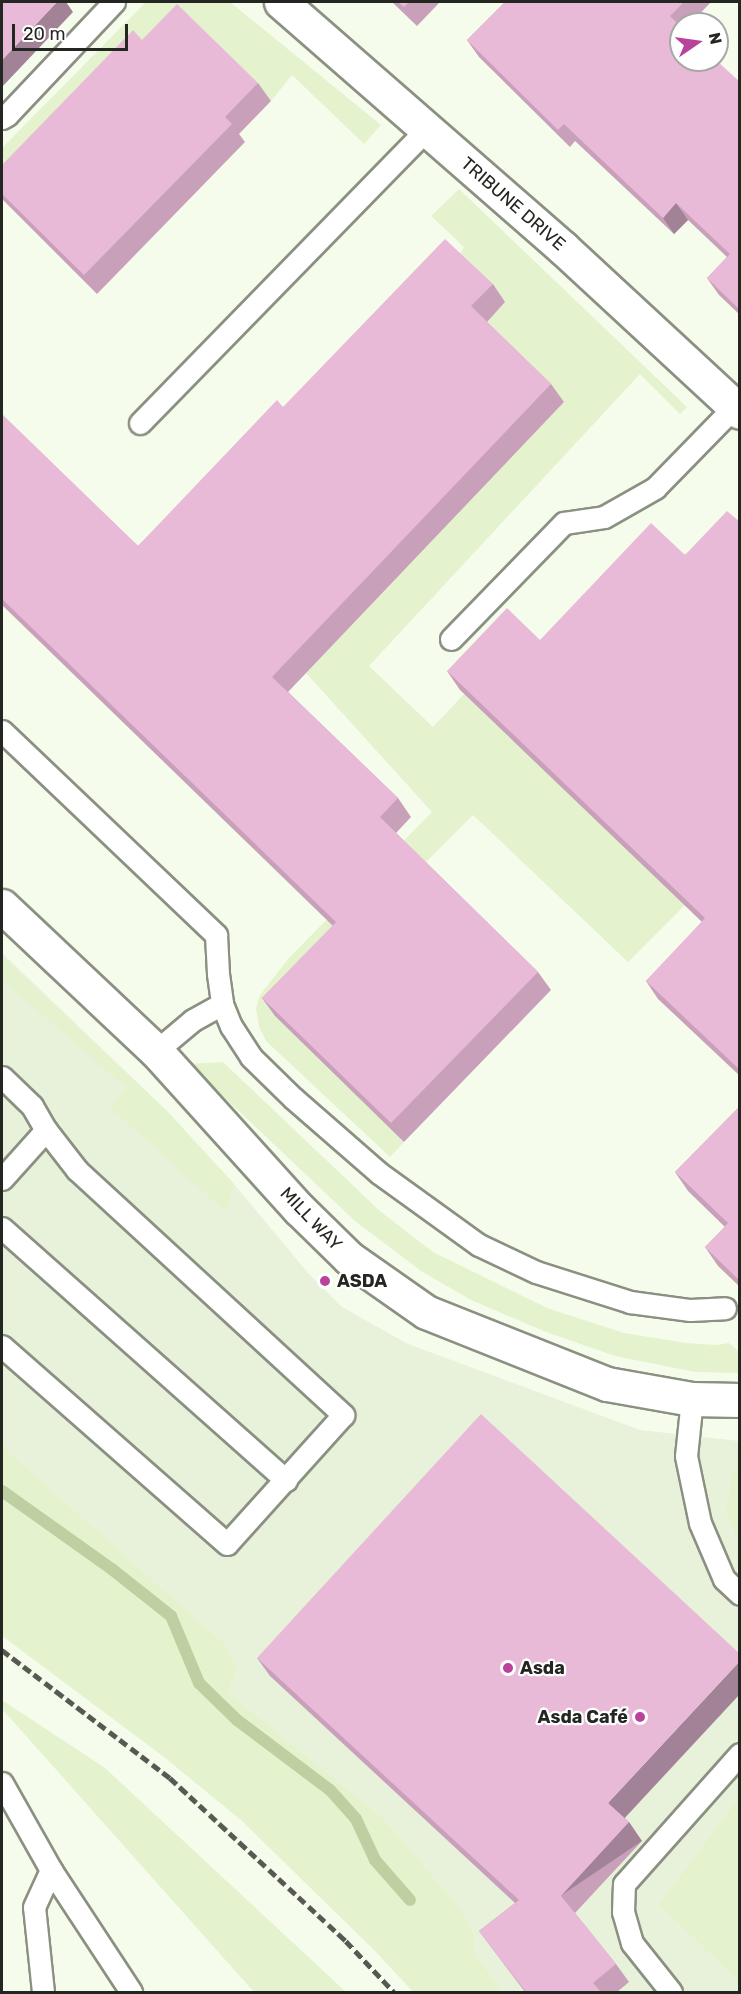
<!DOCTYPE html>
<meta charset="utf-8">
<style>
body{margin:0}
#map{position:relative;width:741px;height:1994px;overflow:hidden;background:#f6fcec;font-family:Rubik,sans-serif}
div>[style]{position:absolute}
.built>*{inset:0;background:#e8f1d9}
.green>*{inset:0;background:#e4f2ce}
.stream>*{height:12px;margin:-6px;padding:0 6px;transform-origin:6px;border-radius:6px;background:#bed0a1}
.roads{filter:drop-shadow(2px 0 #8b9182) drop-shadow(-2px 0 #8b9182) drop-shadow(0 2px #8b9182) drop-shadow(0 -2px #8b9182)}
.lane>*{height:21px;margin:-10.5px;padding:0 10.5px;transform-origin:10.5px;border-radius:10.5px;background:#fff}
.street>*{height:33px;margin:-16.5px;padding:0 16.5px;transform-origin:16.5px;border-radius:16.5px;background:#fff}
.secondary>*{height:33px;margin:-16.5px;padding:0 16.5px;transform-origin:16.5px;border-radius:16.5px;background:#fff}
.rail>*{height:4.5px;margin-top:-2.25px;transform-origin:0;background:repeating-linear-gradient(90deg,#575a53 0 9px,transparent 0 13.5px)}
.wall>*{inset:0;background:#c8a0ba}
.shaded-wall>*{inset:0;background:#a28297;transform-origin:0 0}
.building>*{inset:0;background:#e8bad8}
.dots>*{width:16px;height:16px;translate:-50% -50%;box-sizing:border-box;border:3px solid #fff;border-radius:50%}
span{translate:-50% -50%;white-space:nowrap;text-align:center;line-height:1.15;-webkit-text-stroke:4.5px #fff;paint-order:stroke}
.street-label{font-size:18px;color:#242621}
.poi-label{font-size:18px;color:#242621;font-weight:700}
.left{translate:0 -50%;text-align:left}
.right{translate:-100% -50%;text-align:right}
.frame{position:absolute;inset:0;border:3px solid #242621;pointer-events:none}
.north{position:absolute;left:669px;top:12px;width:60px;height:60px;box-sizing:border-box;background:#fff;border:2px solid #a7a8a6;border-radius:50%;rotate:77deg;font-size:16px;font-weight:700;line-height:24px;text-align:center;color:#242621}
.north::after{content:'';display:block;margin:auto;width:21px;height:27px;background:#b9439b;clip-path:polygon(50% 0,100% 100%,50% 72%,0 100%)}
.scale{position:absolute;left:12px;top:24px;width:116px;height:27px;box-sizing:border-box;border:3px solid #242621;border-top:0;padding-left:8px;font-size:18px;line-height:21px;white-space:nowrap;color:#242621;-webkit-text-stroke:4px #fff;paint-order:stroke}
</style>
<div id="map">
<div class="built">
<i style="clip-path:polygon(2px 953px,167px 1111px,234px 1184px,307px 1272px,342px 1307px,408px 1344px,640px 1430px,739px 1441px,739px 1797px,658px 1905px,739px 1982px,739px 1992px,503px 1992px,475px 1954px,474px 1934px,461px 1909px,384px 1819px,228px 1692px,238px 1668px,226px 1645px,2px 1446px)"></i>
</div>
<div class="green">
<i style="clip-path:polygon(146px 2px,230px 2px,381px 125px,364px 144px,292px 75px,271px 101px,190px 23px,2px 197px,2px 148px)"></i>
<i style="clip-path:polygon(459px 189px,687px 407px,680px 414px,640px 374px,369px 666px,433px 727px,464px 694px,685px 905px,628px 962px,473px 815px,423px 865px,404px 1142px,390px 1157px,266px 1041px,259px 1027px,256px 1008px,260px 995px,289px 958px,432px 812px,306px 673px,440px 531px,484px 325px,458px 257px,464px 247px,431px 216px)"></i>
<i style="clip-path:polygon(2px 956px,167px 1111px,234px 1184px,226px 1212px,110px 1107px,127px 1088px,2px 980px)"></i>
<i style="clip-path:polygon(223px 1062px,380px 1211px,433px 1252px,547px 1308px,624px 1333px,686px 1343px,716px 1345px,729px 1343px,739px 1352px,739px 1373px,695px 1372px,615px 1356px,546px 1332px,471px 1300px,421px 1271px,355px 1221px,189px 1064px)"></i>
<i style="clip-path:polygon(2px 1446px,226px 1645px,238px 1668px,228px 1692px,384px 1819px,461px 1909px,474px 1934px,475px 1954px,503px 1992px,413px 1992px,376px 1952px,242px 1821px,164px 1757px,2px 1636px)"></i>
<i style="clip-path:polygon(739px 1463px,740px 1463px,739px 1542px,726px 1512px,732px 1477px)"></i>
<i style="clip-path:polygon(2px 1700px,105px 1768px,346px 1992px,254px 1992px,2px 1709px)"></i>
<i style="clip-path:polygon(739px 1797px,739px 1982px,658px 1905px)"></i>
</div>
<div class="stream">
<i style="left:2px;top:1491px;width:136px;rotate:35.4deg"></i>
<i style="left:113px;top:1570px;width:74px;rotate:38.4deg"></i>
<i style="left:171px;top:1616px;width:73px;rotate:67.3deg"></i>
<i style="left:199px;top:1683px;width:53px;rotate:44.2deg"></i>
<i style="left:237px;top:1720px;width:116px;rotate:37deg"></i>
<i style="left:330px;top:1790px;width:39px;rotate:48deg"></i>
<i style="left:356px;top:1819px;width:45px;rotate:65.1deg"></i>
<i style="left:375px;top:1860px;width:53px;rotate:48.8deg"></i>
</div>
<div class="roads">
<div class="lane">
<i style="left:2px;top:118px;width:6px;rotate:-31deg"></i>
<i style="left:7px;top:115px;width:156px;rotate:-46.6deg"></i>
<i style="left:140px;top:423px;width:411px;rotate:-45.7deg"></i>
<i style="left:451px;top:639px;width:162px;rotate:-45.8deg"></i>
<i style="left:564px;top:523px;width:40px;rotate:-8.5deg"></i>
<i style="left:604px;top:517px;width:59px;rotate:-29.6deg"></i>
<i style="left:655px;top:488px;width:113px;rotate:-45.7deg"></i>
<i style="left:2px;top:731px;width:296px;rotate:43.6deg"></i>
<i style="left:216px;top:935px;width:39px;rotate:87deg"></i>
<i style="left:218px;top:974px;width:30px;rotate:82deg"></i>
<i style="left:222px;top:1004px;width:24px;rotate:68deg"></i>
<i style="left:231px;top:1026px;width:37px;rotate:57deg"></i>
<i style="left:251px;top:1057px;width:59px;rotate:44.3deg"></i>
<i style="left:293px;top:1098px;width:114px;rotate:41.1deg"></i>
<i style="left:379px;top:1173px;width:123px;rotate:35.8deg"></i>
<i style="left:479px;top:1245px;width:63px;rotate:25.3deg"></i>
<i style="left:536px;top:1272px;width:99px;rotate:17.7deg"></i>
<i style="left:630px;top:1302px;width:61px;rotate:7.6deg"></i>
<i style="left:690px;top:1310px;width:35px;rotate:-3deg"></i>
<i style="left:156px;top:1051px;width:48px;rotate:-40deg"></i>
<i style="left:193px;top:1020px;width:33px;rotate:-29deg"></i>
<i style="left:2px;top:1077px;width:42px;rotate:44deg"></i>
<i style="left:32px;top:1106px;width:28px;rotate:60deg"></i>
<i style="left:46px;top:1130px;width:51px;rotate:52.2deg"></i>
<i style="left:77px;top:1170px;width:362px;rotate:42.6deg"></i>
<i style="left:343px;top:1415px;width:173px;rotate:132deg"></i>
<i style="left:227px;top:1544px;width:300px;rotate:-138.7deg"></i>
<i style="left:2px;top:1179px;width:66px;rotate:-48.1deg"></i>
<i style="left:2px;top:1228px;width:380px;rotate:41.6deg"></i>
<i style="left:692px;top:1399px;width:57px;rotate:96deg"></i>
<i style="left:686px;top:1456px;width:68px;rotate:78.2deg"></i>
<i style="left:700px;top:1523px;width:61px;rotate:66.8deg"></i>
<i style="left:724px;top:1579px;width:22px;rotate:43deg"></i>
<i style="left:2px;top:1783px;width:100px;rotate:60.6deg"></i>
<i style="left:51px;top:1870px;width:146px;rotate:56.7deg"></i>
<i style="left:43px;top:1992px;width:85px;rotate:-96deg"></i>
<i style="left:34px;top:1907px;width:41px;rotate:-65.3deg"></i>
<i style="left:671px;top:1992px;width:63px;rotate:-128.5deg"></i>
<i style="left:632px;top:1943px;width:32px;rotate:-106deg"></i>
<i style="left:623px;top:1912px;width:28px;rotate:-88deg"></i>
<i style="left:624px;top:1884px;width:174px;rotate:-48.3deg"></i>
</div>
<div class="street">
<i style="left:281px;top:2px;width:374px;rotate:41.1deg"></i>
<i style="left:563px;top:248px;width:241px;rotate:42.8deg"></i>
</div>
<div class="secondary">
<i style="left:2px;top:906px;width:212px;rotate:43.3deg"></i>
<i style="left:156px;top:1051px;width:213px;rotate:47.9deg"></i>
<i style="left:299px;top:1209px;width:70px;rotate:44.4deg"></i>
<i style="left:349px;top:1258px;width:94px;rotate:35deg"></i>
<i style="left:426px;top:1312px;width:195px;rotate:21.7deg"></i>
<i style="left:607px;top:1384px;width:86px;rotate:10deg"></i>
<i style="left:692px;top:1399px;width:48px;rotate:1.2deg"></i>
</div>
</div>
<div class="rail">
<i style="left:2px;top:1650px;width:211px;rotate:37.3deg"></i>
<i style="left:170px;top:1778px;width:240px;rotate:42.8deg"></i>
<i style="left:346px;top:1941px;width:70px;rotate:46.7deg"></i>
</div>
<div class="wall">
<i style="clip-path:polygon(392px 2px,440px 2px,417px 26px)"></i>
<i style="clip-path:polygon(505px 2px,711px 2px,690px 24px,681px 24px,681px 60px,740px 82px,740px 315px,719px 295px,707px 278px,727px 257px,688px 220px,674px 234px,575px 141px,570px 147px,479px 57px,467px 40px)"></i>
<i style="clip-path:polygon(258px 83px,271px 101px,239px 134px,245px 142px,97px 294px,2px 199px,2px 165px)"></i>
<i style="clip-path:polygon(493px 284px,505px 302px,487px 322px,551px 384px,564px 402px,288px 692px,398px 798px,411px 817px,396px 833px,538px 972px,551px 990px,404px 1142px,275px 1016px,262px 998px,333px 926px,2px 605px,2px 415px,138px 546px,283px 407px)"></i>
<i style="clip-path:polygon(740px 522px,740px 1076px,658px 999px,646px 981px,702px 922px,460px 690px,447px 671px,540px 640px)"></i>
<i style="clip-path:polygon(740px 1106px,740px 1287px,718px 1266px,705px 1247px,725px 1227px,688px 1191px,675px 1172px)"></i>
<i style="clip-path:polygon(257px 1658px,625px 1818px,629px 1822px,642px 1841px,575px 1913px,616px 1964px,629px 1982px,617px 1992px,525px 1992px,479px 1931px,515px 1903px,270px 1676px)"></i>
</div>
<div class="shaded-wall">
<i style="clip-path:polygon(57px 2px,66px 2px,73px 12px,2px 87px,2px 60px)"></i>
<i style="clip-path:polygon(676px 203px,688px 220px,674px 234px,663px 218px)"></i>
<i style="clip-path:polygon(740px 1661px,740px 1694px,621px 1822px,608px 1803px)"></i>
<i style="left:629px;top:1822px;width:23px;height:100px;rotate:56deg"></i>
</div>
<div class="building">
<i style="clip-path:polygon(2px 2px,57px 2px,2px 60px)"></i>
<i style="clip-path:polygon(398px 2px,409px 2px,404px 7px)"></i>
<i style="clip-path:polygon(505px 2px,684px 2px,670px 16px,681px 27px,681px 60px,716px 60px,740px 82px,740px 310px,707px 278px,730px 254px,676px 203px,663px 218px,564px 124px,558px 130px,467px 40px)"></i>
<i style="clip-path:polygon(177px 4px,258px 83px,225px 117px,232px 124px,84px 275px,2px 194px,2px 165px,133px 30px,142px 40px)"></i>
<i style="clip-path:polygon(445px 239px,493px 284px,471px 306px,551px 384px,272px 677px,398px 798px,380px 817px,538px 972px,391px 1123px,262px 998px,336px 922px,2px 599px,2px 414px,138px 546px,277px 400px,283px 407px)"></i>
<i style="clip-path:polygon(727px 511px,740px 522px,740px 1070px,646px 981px,705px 918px,447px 671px,507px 608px,540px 640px,651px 523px,685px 555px)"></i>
<i style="clip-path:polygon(740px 1106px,740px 1281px,705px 1247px,728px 1223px,675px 1172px)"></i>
<i style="clip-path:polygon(481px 1414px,740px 1654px,740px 1661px,608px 1803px,629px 1822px,561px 1896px,616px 1964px,593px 1983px,601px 1992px,526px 1992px,479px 1931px,519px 1900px,257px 1658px)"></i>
</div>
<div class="dots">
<i style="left:325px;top:1281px;background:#b9439b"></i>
<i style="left:508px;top:1668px;background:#b9439b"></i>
<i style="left:640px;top:1717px;background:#b9439b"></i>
</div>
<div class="street-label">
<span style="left:513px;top:204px;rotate:41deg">TRIBUNE DRIVE</span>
<span style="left:311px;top:1219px;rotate:46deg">MILL WAY</span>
</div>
<div class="poi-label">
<span class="left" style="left:337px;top:1281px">ASDA</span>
<span class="left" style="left:520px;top:1668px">Asda</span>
<span class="right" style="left:628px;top:1717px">Asda Café</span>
</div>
<div class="frame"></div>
<div class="north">N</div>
<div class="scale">20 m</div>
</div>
